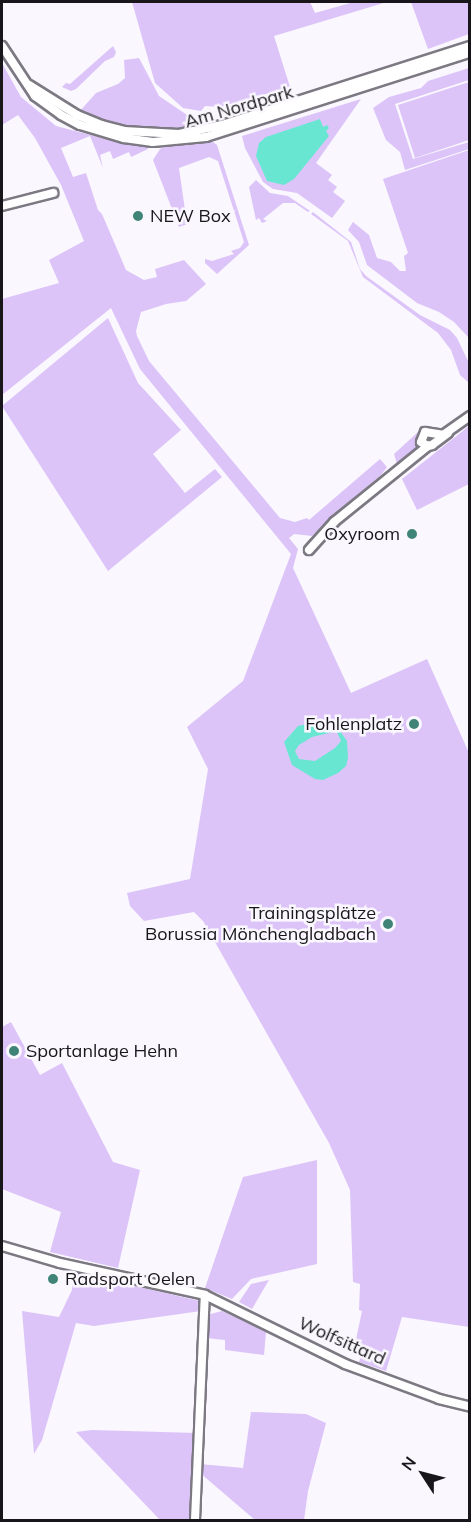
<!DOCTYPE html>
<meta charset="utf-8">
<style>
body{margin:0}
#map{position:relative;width:471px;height:1522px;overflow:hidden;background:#faf7fe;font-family:Mulish,sans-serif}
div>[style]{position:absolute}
.green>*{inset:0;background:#dcc4f9}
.water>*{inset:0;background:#69e6d2}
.roads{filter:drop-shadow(2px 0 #7d7983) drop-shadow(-2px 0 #7d7983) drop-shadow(0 2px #7d7983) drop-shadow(0 -2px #7d7983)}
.minor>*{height:8px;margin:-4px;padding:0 4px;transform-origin:4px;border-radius:4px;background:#fff}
.dots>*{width:16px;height:16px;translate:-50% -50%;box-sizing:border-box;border:3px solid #faf7fe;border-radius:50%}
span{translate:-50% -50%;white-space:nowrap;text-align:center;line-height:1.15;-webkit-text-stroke:5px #faf7fe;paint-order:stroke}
.street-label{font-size:18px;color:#18161a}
.poi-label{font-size:18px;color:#18161a}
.left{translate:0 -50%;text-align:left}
.right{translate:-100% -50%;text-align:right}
.frame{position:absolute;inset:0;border:3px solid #18161a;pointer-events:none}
.north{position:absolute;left:393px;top:1444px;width:60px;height:60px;-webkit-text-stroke:4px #faf7fe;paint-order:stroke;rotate:306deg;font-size:16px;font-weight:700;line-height:24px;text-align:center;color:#18161a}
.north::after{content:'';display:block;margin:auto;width:21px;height:27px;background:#18161a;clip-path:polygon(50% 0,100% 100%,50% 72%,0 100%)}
</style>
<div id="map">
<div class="green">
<i style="clip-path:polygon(132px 2px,310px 2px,315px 13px,354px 2px,387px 2px,274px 36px,290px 87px,220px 107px,205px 106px,201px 111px,183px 108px,155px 83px)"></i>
<i style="clip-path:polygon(411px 2px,469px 2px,469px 34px,428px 49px)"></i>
<i style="clip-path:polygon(113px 46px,116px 52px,114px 57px,105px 61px,76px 89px,71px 91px,62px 87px,66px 83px,70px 84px)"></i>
<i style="clip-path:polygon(139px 58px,159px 96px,202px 125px,182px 130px,147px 129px,113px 123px,80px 111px,96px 93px,118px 84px,125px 78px,124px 60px)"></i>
<i style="clip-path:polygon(2px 63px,21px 97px,56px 126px,114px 141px,146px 146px,148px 149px,131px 157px,129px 152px,113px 159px,110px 151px,100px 155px,103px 168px,90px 136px,61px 148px,73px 177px,86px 173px,98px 210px,102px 214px,126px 270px,144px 280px,157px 277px,155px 269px,184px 260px,206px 284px,186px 301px,166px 304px,141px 312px,136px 331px,137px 336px,149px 361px,280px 518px,295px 522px,307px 518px,309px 520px,380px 459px,387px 467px,381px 475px,335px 513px,312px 536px,294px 534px,289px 538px,298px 549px,293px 568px,351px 693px,427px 659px,469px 753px,469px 1327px,402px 1317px,386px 1371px,359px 1362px,362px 1353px,354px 1349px,362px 1311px,359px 1310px,360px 1284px,353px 1282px,350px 1190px,329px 1143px,203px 921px,194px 912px,144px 921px,130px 906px,127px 893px,190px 879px,208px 769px,187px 727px,243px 681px,291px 554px,140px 369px,111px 308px,2px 395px,2px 299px,59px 283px,49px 260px,84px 241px,61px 185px,35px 138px,18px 115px,2px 125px)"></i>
<i style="clip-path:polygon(469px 68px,469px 80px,395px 104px,413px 159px,469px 142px,469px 149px,405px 170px,400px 152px,386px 140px,373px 108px,389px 97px,421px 88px,428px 81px)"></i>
<i style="clip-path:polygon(469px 82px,469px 140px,415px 158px,398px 105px)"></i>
<i style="clip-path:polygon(361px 99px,316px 163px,332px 175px,328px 180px,337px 187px,333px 192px,345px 201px,332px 218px,297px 193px,273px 189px,263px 182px,245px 148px,242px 136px)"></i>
<i style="clip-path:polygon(209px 139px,217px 145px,249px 245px,217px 274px,205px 263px,205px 259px,212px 261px,234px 254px,231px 251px,240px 248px,244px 242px,218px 161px,209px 157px,179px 168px,187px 224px,179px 227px,153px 160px,160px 149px,167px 145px)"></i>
<i style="clip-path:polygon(469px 150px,470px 150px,469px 338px,454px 322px,439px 312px,417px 303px,367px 265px,359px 242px,348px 230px,353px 222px,369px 235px,377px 258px,391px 262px,400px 271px,406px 271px,404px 256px,408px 253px,383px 179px)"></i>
<i style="clip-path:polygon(256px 180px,270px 193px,288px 196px,310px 211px,308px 212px,295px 203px,283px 203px,263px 219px,267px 221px,262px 223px,259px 218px,256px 220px,249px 187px)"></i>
<i style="clip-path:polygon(313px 212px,351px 242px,360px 269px,366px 276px,420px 315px,450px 330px,457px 338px,469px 363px,469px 383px,460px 375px,451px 350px,438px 333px,363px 277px,348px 241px,311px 214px)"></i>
<i style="clip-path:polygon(108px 318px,138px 383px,181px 430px,153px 454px,185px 493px,215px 469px,222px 477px,108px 571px,2px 406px)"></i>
<i style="clip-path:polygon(469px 426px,469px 484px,417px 510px,402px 479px)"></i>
<i style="clip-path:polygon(418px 432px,421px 446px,397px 464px,394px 454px)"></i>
<i style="clip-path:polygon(11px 1022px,40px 1075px,62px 1063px,113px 1162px,140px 1170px,118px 1268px,50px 1252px,61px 1212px,2px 1189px,2px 1027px)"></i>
<i style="clip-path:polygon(317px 1160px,317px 1264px,251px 1279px,232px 1299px,205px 1288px,243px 1177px)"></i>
<i style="clip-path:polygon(74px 1272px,200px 1301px,201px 1311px,94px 1326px,76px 1323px,42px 1440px,34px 1454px,22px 1311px,59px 1317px,72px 1290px)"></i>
<i style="clip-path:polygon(269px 1280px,252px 1309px,239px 1302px,251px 1284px)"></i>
<i style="clip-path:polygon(222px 1311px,266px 1332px,264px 1355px,225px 1350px,225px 1340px,206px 1338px,207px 1315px)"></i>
<i style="clip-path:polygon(251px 1412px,306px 1414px,326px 1423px,308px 1491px,304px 1520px,255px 1520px,200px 1473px,200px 1464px,243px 1468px)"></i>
<i style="clip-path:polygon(92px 1430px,197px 1433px,192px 1520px,160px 1520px,76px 1432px)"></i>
</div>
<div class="water">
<i style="clip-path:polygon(320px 119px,323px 127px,327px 125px,329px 128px,326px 131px,329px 136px,294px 179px,284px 185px,267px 181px,256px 156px,259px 143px,266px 137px)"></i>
<i style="clip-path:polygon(evenodd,326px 720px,338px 728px,347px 741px,348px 758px,346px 766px,338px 773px,323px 780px,315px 779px,292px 765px,284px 742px,298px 726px,326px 720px,333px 732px,337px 732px,341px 741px,335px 748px,315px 761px,299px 759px,295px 751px,299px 745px,312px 737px,333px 732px)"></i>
</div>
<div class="roads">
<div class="minor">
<i style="left:2px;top:46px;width:60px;rotate:56.6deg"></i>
<i style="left:35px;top:96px;width:32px;rotate:36deg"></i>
<i style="left:61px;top:115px;width:21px;rotate:28deg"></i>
<i style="left:80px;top:125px;width:46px;rotate:16.5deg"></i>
<i style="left:124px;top:138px;width:29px;rotate:8deg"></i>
<i style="left:153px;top:142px;width:53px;rotate:-5.4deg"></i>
<i style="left:206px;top:137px;width:277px;rotate:-17.7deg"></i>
<i style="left:29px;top:85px;width:57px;rotate:32deg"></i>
<i style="left:77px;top:115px;width:27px;rotate:22deg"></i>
<i style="left:102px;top:125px;width:23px;rotate:15deg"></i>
<i style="left:124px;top:131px;width:55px;rotate:3.1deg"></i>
<i style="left:179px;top:134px;width:44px;rotate:-11.8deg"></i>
<i style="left:222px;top:125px;width:260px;rotate:-17.7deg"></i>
<i style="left:2px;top:206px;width:53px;rotate:-14.3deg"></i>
<i style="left:448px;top:433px;width:20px;rotate:143deg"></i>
<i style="left:432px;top:445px;width:4px;rotate:166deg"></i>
<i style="left:428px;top:446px;width:8px;rotate:-150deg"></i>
<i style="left:421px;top:442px;width:11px;rotate:-68deg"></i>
<i style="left:425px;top:432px;width:18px;rotate:9deg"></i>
<i style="left:443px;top:435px;width:33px;rotate:-35deg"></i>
<i style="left:309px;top:550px;width:38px;rotate:-48deg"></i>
<i style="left:334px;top:522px;width:121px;rotate:-39deg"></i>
<i style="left:2px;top:1246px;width:60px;rotate:16.3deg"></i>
<i style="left:60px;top:1263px;width:148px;rotate:12.4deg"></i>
<i style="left:205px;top:1295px;width:156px;rotate:26.2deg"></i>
<i style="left:345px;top:1364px;width:100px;rotate:20.4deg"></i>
<i style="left:439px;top:1399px;width:32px;rotate:14deg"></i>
<i style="left:195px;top:1520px;width:225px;rotate:-87.5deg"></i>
</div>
</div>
<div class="dots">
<i style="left:138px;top:216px;background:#408478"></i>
<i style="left:412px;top:534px;background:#408478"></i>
<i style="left:414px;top:724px;background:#408478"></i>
<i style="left:388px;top:924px;background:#408478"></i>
<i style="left:14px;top:1051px;background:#408478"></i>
<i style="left:53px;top:1279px;background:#408478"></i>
</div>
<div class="street-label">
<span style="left:239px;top:107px;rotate:-16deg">Am Nordpark</span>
<span style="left:342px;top:1341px;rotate:24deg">Wolfsittard</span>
</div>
<div class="poi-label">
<span class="left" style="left:150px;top:216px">NEW Box</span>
<span class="right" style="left:400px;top:534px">Oxyroom</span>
<span class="right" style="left:402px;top:724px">Fohlenplatz</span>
<span class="right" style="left:376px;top:924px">Trainingsplätze<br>Borussia Mönchengladbach</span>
<span class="left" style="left:26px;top:1051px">Sportanlage Hehn</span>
<span class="left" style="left:65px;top:1279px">Radsport Oelen</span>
</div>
<div class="frame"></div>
<div class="north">N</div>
</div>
